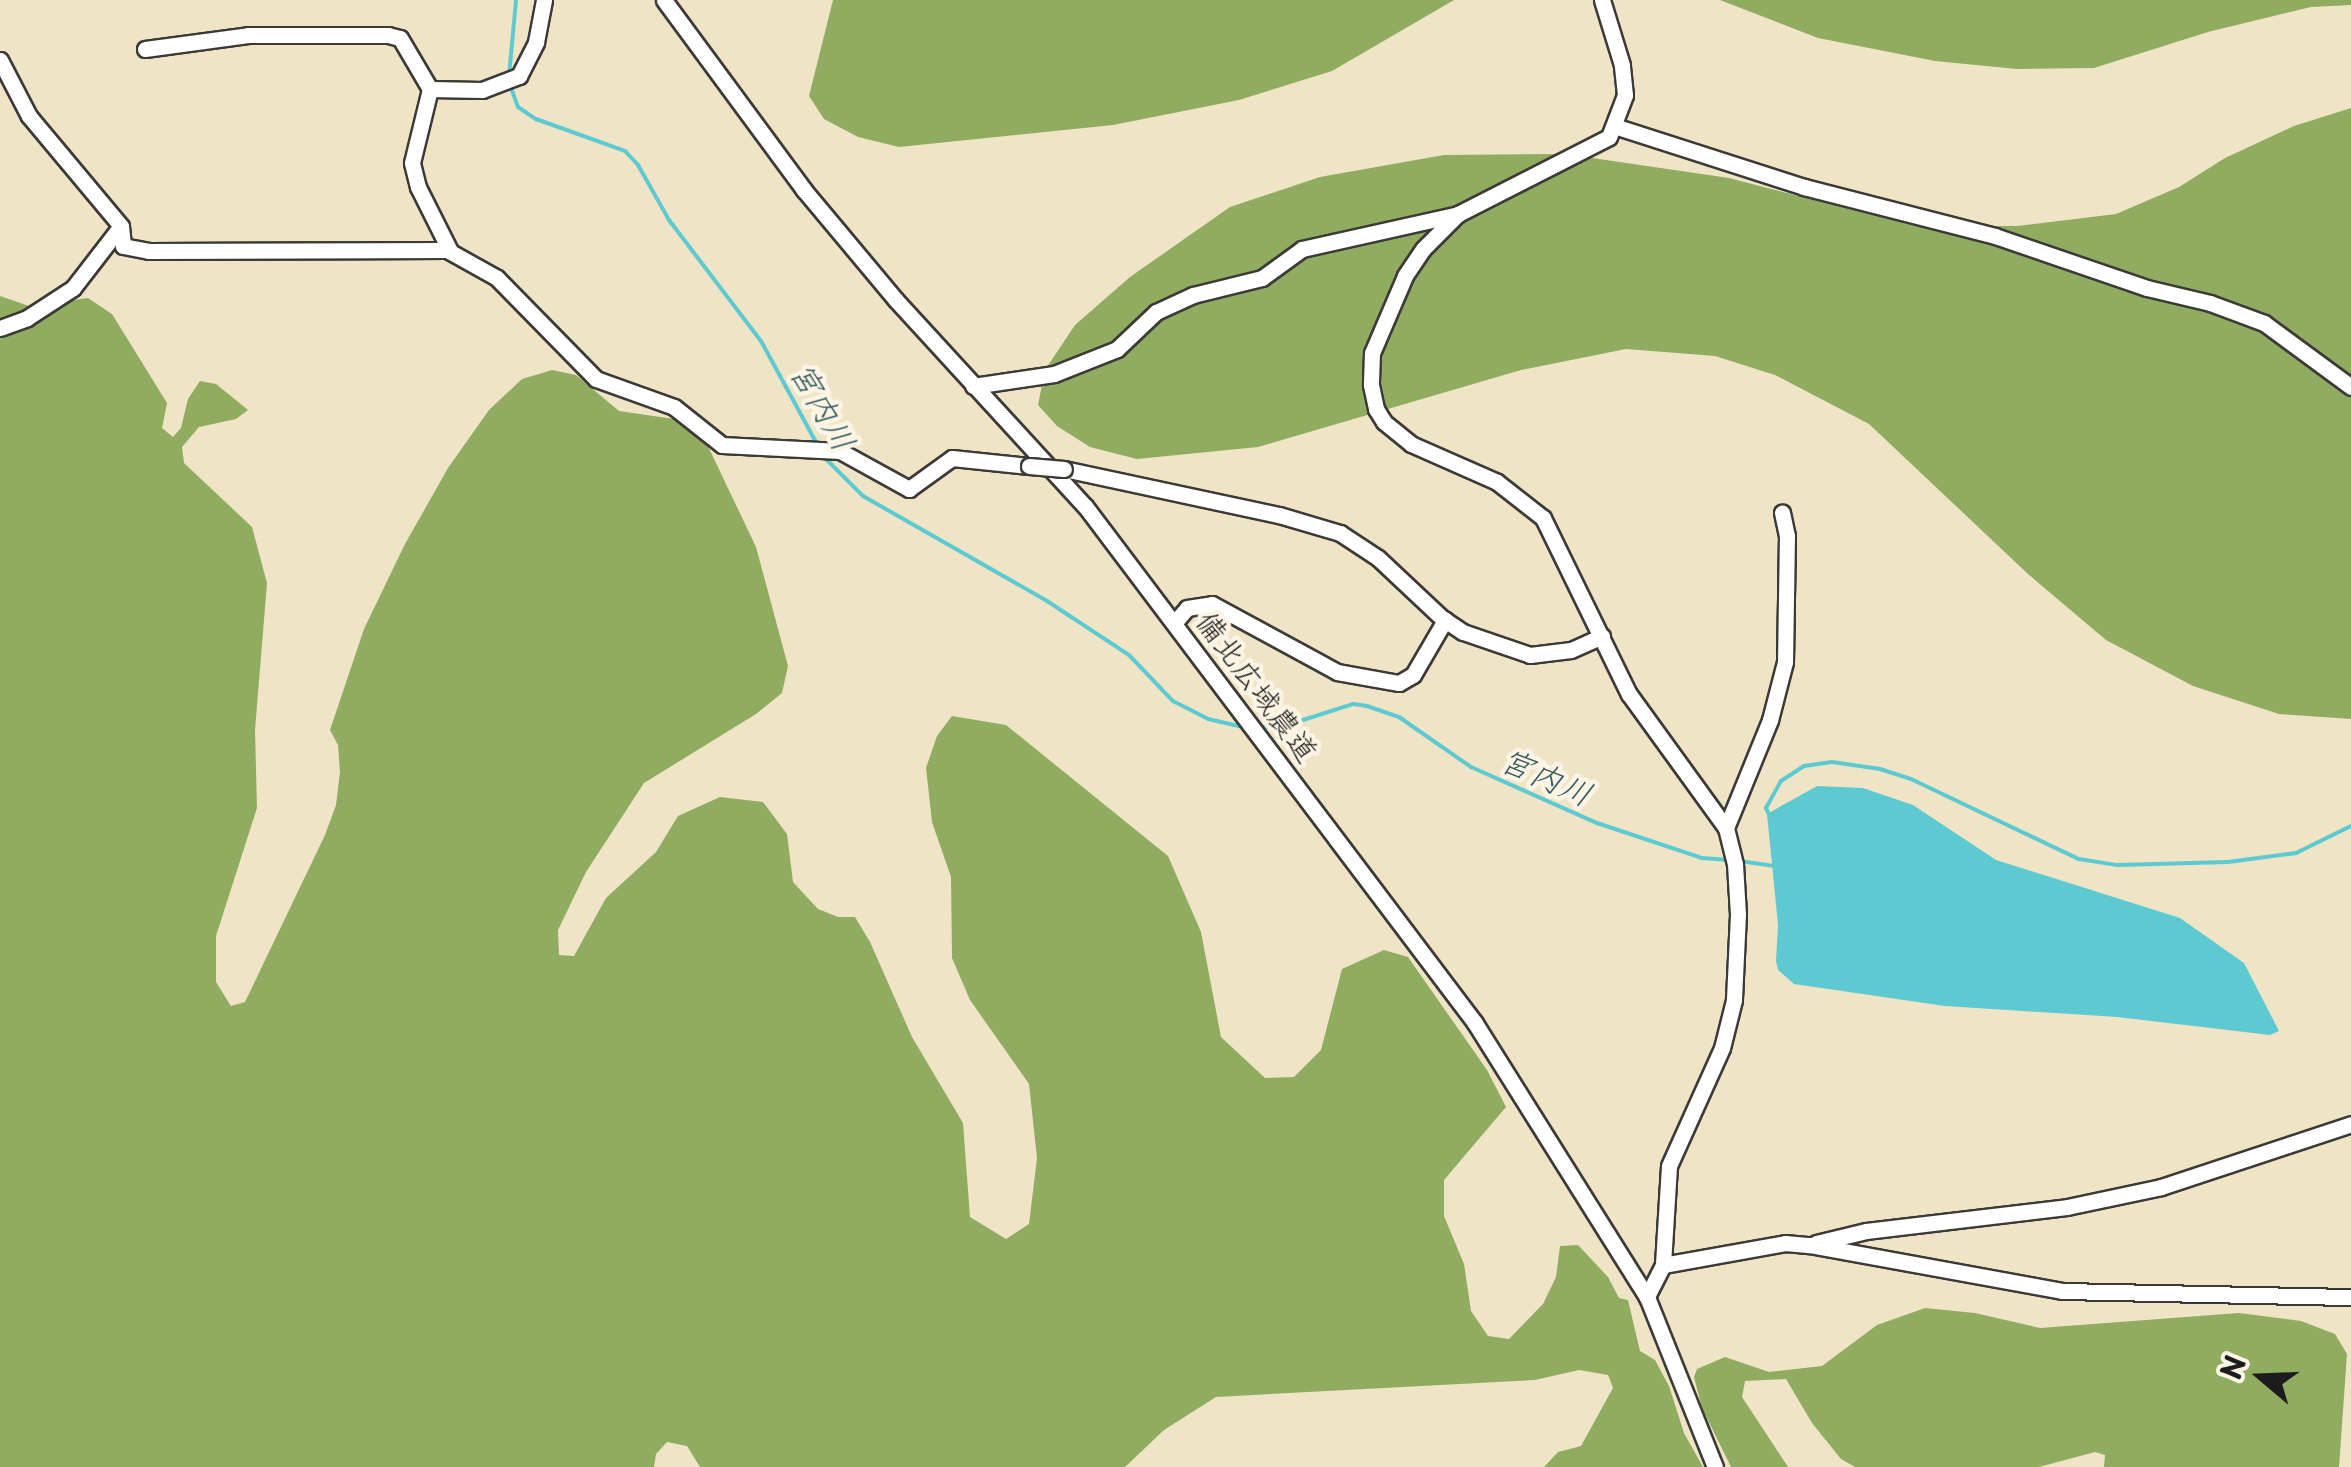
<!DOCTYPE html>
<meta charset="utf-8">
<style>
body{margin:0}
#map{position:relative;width:2351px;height:1467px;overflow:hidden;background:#f0e4c6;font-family:"Playpen Sans","Klee One",sans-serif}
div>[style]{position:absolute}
.forest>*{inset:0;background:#90ac60}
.water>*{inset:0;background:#5dcad2}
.stream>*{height:4px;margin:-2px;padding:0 2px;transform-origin:2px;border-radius:2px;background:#5dcad2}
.roads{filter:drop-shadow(2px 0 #3c3a36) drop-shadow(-2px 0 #3c3a36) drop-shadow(0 2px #3c3a36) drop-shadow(0 -2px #3c3a36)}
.minor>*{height:15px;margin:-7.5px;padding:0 7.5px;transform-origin:7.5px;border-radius:7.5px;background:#fff}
.bridges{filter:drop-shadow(2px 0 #3c3a36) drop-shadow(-2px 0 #3c3a36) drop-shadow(0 2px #3c3a36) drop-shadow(0 -2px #3c3a36)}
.minor-bridge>*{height:15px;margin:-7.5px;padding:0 7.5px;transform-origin:7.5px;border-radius:7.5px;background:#fff}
span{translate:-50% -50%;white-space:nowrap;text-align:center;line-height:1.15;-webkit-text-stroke:9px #fcf5e5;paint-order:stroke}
.street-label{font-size:30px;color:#1c1c1c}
.water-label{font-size:32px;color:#33595c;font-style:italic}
.north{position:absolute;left:2211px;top:1327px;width:100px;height:100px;-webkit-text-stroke:8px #fcf5e5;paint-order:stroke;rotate:289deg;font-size:28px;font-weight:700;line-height:40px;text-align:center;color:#1c1c1c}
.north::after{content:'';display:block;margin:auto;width:35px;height:45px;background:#1c1c1c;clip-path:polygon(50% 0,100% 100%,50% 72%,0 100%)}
</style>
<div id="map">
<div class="forest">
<i style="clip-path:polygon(833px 0,1454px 0,1332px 71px,1239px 100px,1113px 125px,899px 147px,858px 137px,824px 119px,809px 96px)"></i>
<i style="clip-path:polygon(1720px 0,2351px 0,2351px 5px,2311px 7px,2208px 32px,2094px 68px,2017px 69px,1935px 61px,1818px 38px)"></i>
<i style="clip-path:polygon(2351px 108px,2351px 719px,2279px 714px,2193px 686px,2106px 640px,2028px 574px,1869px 424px,1775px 375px,1715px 356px,1626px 349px,1521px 370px,1258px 447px,1137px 459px,1090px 447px,1057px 426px,1038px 405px,1045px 370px,1075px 325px,1130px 277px,1230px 207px,1320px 177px,1444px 155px,1565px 154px,1729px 178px,1915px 226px,2017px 226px,2116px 214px,2179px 187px,2225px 158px,2294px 126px)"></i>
<i style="clip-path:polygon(0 296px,29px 306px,88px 298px,112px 314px,167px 403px,162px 428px,173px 437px,181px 428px,188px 399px,200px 381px,216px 384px,248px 410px,236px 419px,199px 427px,182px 447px,184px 463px,252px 527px,267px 583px,255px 730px,257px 808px,216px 936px,216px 982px,231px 1006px,245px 1002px,325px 835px,336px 805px,340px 772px,338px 745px,330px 730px,364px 629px,405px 544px,448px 468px,489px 410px,522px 379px,552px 370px,576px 375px,619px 411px,674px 419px,706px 442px,756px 547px,788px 666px,782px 693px,756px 714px,644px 783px,586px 872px,558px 930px,559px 955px,574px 956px,606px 898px,656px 852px,678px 816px,720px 797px,763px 802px,787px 834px,793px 882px,818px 909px,838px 917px,855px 917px,870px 942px,912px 1037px,963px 1123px,970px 1217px,1006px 1239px,1029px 1224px,1037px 1158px,1029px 1084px,970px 1000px,952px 958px,951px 877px,932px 822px,926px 768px,937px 736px,952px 716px,1006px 725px,1168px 856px,1201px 932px,1221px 1037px,1265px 1078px,1294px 1077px,1321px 1050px,1342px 969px,1384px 950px,1408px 957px,1487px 1070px,1506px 1107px,1444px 1180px,1444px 1216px,1464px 1264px,1471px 1311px,1488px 1336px,1509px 1339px,1543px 1304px,1556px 1277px,1560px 1246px,1578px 1245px,1608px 1277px,1619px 1298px,1628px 1300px,1640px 1351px,1655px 1360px,1669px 1386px,1684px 1433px,1703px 1467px,1544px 1467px,1558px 1452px,1581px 1446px,1613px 1388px,1608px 1375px,1579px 1370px,1535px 1380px,1216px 1397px,1164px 1430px,1125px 1467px,700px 1467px,687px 1446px,667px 1442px,656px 1454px,654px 1467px,0 1467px)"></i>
<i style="clip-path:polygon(1925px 1308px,1975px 1313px,2040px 1328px,2239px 1313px,2301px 1321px,2335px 1334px,2347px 1354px,2339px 1467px,2104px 1467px,2105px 1455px,2095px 1452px,2039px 1467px,1855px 1467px,1841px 1459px,1812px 1423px,1786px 1379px,1745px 1381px,1742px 1397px,1788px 1467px,1731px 1467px,1702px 1408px,1694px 1377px,1697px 1369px,1725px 1357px,1769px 1372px,1822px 1366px,1877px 1325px)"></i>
</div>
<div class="water">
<i style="clip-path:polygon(1817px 786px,1863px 788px,1913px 805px,1996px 860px,2180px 918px,2244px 963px,2279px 1031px,2270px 1035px,2117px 1017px,1945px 1006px,1794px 984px,1778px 970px,1776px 961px,1778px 925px,1767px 814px)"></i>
</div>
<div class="stream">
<i style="left:509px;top:76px;width:76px;rotate:-84.7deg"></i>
<i style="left:510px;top:85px;width:23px;rotate:70deg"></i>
<i style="left:518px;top:107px;width:22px;rotate:34deg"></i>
<i style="left:536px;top:119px;width:95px;rotate:19.8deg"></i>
<i style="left:625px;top:151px;width:19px;rotate:47deg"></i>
<i style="left:638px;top:165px;width:63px;rotate:60.6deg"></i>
<i style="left:669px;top:220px;width:152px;rotate:52.8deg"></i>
<i style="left:761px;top:341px;width:117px;rotate:61.5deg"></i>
<i style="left:824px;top:457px;width:55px;rotate:45deg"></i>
<i style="left:863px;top:496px;width:212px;rotate:29.7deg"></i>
<i style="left:1047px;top:601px;width:98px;rotate:33.4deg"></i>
<i style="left:1129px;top:655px;width:64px;rotate:46.3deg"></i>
<i style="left:1173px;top:701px;width:39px;rotate:27deg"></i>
<i style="left:1208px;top:719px;width:37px;rotate:13deg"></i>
<i style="left:1259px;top:727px;width:22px"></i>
<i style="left:1281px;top:727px;width:76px;rotate:-17.7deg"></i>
<i style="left:1353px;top:704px;width:14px;rotate:8deg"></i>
<i style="left:1367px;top:706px;width:34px;rotate:19deg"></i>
<i style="left:1399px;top:717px;width:88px;rotate:34.8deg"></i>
<i style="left:1471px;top:767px;width:138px;rotate:24deg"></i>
<i style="left:1597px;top:823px;width:111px;rotate:18.4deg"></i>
<i style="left:1702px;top:858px;width:27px;rotate:4deg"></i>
<i style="left:1770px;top:817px;width:10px;rotate:-114deg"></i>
<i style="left:1766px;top:808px;width:31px;rotate:-61deg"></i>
<i style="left:1781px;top:781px;width:27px;rotate:-33deg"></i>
<i style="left:1804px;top:766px;width:28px;rotate:-8deg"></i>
<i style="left:1832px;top:762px;width:49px;rotate:8.3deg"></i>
<i style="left:1880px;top:769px;width:33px;rotate:18deg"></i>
<i style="left:1911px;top:779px;width:186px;rotate:25.5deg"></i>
<i style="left:2079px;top:859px;width:39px;rotate:9deg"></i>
<i style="left:2118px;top:865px;width:110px;rotate:-1.6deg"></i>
<i style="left:2228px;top:862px;width:69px;rotate:-7.5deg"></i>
<i style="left:2296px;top:853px;width:61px;rotate:-26.1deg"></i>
<i style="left:1739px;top:861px;width:35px;rotate:8deg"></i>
</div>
<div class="roads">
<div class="minor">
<i style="left:664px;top:0;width:236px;rotate:53.6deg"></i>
<i style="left:804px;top:190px;width:142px;rotate:50.1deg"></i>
<i style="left:895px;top:299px;width:281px;rotate:47.5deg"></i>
<i style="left:1085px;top:506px;width:648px;rotate:52.97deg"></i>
<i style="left:1475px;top:1023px;width:324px;rotate:57.9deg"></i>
<i style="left:1647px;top:1297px;width:183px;rotate:68.2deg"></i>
<i style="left:145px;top:49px;width:104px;rotate:-7.7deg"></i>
<i style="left:248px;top:35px;width:140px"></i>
<i style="left:388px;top:35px;width:12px;rotate:14deg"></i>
<i style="left:400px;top:38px;width:59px;rotate:59.5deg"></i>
<i style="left:430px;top:89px;width:76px;rotate:103.7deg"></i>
<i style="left:412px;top:163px;width:25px;rotate:76deg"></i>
<i style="left:418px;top:187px;width:72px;rotate:63.4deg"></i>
<i style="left:0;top:60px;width:63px;rotate:62.6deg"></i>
<i style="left:29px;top:116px;width:143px;rotate:50.1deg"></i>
<i style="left:121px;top:226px;width:20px;rotate:84deg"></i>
<i style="left:123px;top:246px;width:26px;rotate:11deg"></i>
<i style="left:149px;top:251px;width:298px;rotate:-0.2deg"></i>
<i style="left:447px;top:250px;width:57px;rotate:29.2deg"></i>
<i style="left:497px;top:278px;width:141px;rotate:45.6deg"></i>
<i style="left:596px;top:379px;width:83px;rotate:19.7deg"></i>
<i style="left:674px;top:407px;width:61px;rotate:38.4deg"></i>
<i style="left:722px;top:445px;width:118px;rotate:2.9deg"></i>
<i style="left:840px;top:451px;width:79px;rotate:28.8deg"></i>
<i style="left:909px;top:489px;width:53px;rotate:-35.8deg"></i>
<i style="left:952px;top:458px;width:77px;rotate:5.9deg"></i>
<i style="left:430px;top:89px;width:52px;rotate:1.1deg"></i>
<i style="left:482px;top:90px;width:40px;rotate:-21deg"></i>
<i style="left:519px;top:76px;width:38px;rotate:-63deg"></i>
<i style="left:536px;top:42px;width:43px;rotate:-79.2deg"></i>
<i style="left:1614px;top:126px;width:200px;rotate:17.8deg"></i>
<i style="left:1804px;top:187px;width:197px;rotate:14.4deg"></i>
<i style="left:1995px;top:236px;width:161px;rotate:18.9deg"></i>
<i style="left:2147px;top:288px;width:65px;rotate:13.4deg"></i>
<i style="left:2210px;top:303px;width:58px;rotate:20.3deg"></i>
<i style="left:2264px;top:323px;width:108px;rotate:36.3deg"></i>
<i style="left:1458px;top:214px;width:49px;rotate:135deg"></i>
<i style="left:1423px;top:249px;width:32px;rotate:124deg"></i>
<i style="left:1405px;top:276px;width:84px;rotate:113.2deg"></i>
<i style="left:1372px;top:353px;width:32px;rotate:92deg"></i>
<i style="left:1371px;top:385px;width:25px;rotate:78deg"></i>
<i style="left:1376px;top:409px;width:15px;rotate:58deg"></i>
<i style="left:1384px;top:422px;width:35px;rotate:39deg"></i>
<i style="left:1411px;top:444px;width:94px;rotate:23.8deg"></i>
<i style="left:1497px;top:482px;width:58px;rotate:38deg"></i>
<i style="left:1543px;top:518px;width:196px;rotate:64deg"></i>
<i style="left:1629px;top:694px;width:165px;rotate:54.1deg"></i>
<i style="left:1726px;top:828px;width:37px;rotate:76deg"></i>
<i style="left:1735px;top:864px;width:50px;rotate:86.6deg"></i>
<i style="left:1738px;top:914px;width:86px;rotate:92.7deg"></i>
<i style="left:1734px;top:1000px;width:49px;rotate:104deg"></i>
<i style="left:1722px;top:1048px;width:129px;rotate:114.2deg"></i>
<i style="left:1669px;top:1166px;width:99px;rotate:93.5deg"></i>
<i style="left:1663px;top:1265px;width:36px;rotate:117deg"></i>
<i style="left:0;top:328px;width:29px;rotate:-20deg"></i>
<i style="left:27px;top:318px;width:55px;rotate:-33.1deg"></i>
<i style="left:73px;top:288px;width:78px;rotate:-52.3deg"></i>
<i style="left:973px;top:386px;width:82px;rotate:-8.4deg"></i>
<i style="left:1054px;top:374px;width:68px;rotate:-21.6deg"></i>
<i style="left:1117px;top:349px;width:54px;rotate:-43.5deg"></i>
<i style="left:1156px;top:312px;width:41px;rotate:-24.7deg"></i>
<i style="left:1193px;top:295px;width:71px;rotate:-13.8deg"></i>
<i style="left:1262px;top:278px;width:49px;rotate:-35.9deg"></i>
<i style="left:1302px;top:249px;width:160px;rotate:-12.6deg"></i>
<i style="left:1458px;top:214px;width:169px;rotate:-27deg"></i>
<i style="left:1609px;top:137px;width:45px;rotate:-69.1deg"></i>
<i style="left:1625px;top:95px;width:30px;rotate:-96deg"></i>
<i style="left:1622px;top:65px;width:68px;rotate:-107.1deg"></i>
<i style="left:1064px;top:469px;width:220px;rotate:12.1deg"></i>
<i style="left:1279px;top:515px;width:64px;rotate:16.4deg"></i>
<i style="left:1340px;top:533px;width:45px;rotate:33.3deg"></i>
<i style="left:1378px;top:558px;width:88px;rotate:43.2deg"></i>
<i style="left:1442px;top:618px;width:25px;rotate:34deg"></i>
<i style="left:1463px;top:632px;width:71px;rotate:18.9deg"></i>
<i style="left:1530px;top:655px;width:41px;rotate:-7deg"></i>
<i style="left:1571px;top:650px;width:34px;rotate:-24deg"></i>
<i style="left:1175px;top:622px;width:18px;rotate:-49deg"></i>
<i style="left:1187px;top:608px;width:25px;rotate:-9deg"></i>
<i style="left:1212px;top:604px;width:142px;rotate:28.5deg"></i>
<i style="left:1337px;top:672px;width:63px;rotate:10.1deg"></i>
<i style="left:1399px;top:683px;width:16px;rotate:-30deg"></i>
<i style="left:1413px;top:675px;width:64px;rotate:-59.8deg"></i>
<i style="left:1726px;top:828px;width:117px;rotate:-67.8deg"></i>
<i style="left:1770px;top:720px;width:60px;rotate:-75.5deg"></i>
<i style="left:1785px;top:662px;width:126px;rotate:-89.1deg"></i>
<i style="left:1787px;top:536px;width:24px;rotate:-102deg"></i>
<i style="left:1816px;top:1243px;width:51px;rotate:-13.5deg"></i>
<i style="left:1866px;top:1231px;width:202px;rotate:-6.8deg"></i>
<i style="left:2067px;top:1207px;width:96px;rotate:-12deg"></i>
<i style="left:2161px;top:1187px;width:200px;rotate:-18.3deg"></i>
<i style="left:1663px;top:1265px;width:124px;rotate:-10.2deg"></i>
<i style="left:1785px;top:1243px;width:25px;rotate:5deg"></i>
<i style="left:1810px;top:1245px;width:256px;rotate:10.3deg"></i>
<i style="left:2062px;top:1291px;width:289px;rotate:1.2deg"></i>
</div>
</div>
<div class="bridges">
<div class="minor-bridge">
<i style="left:1029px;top:466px;width:35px;rotate:5deg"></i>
</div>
</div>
<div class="street-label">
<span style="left:1258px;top:686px;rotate:53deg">備北広域農道</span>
</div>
<div class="water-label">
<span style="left:824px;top:406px;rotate:60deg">宮内川</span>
<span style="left:1547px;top:776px;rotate:24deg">宮内川</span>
</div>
<div class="north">N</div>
</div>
